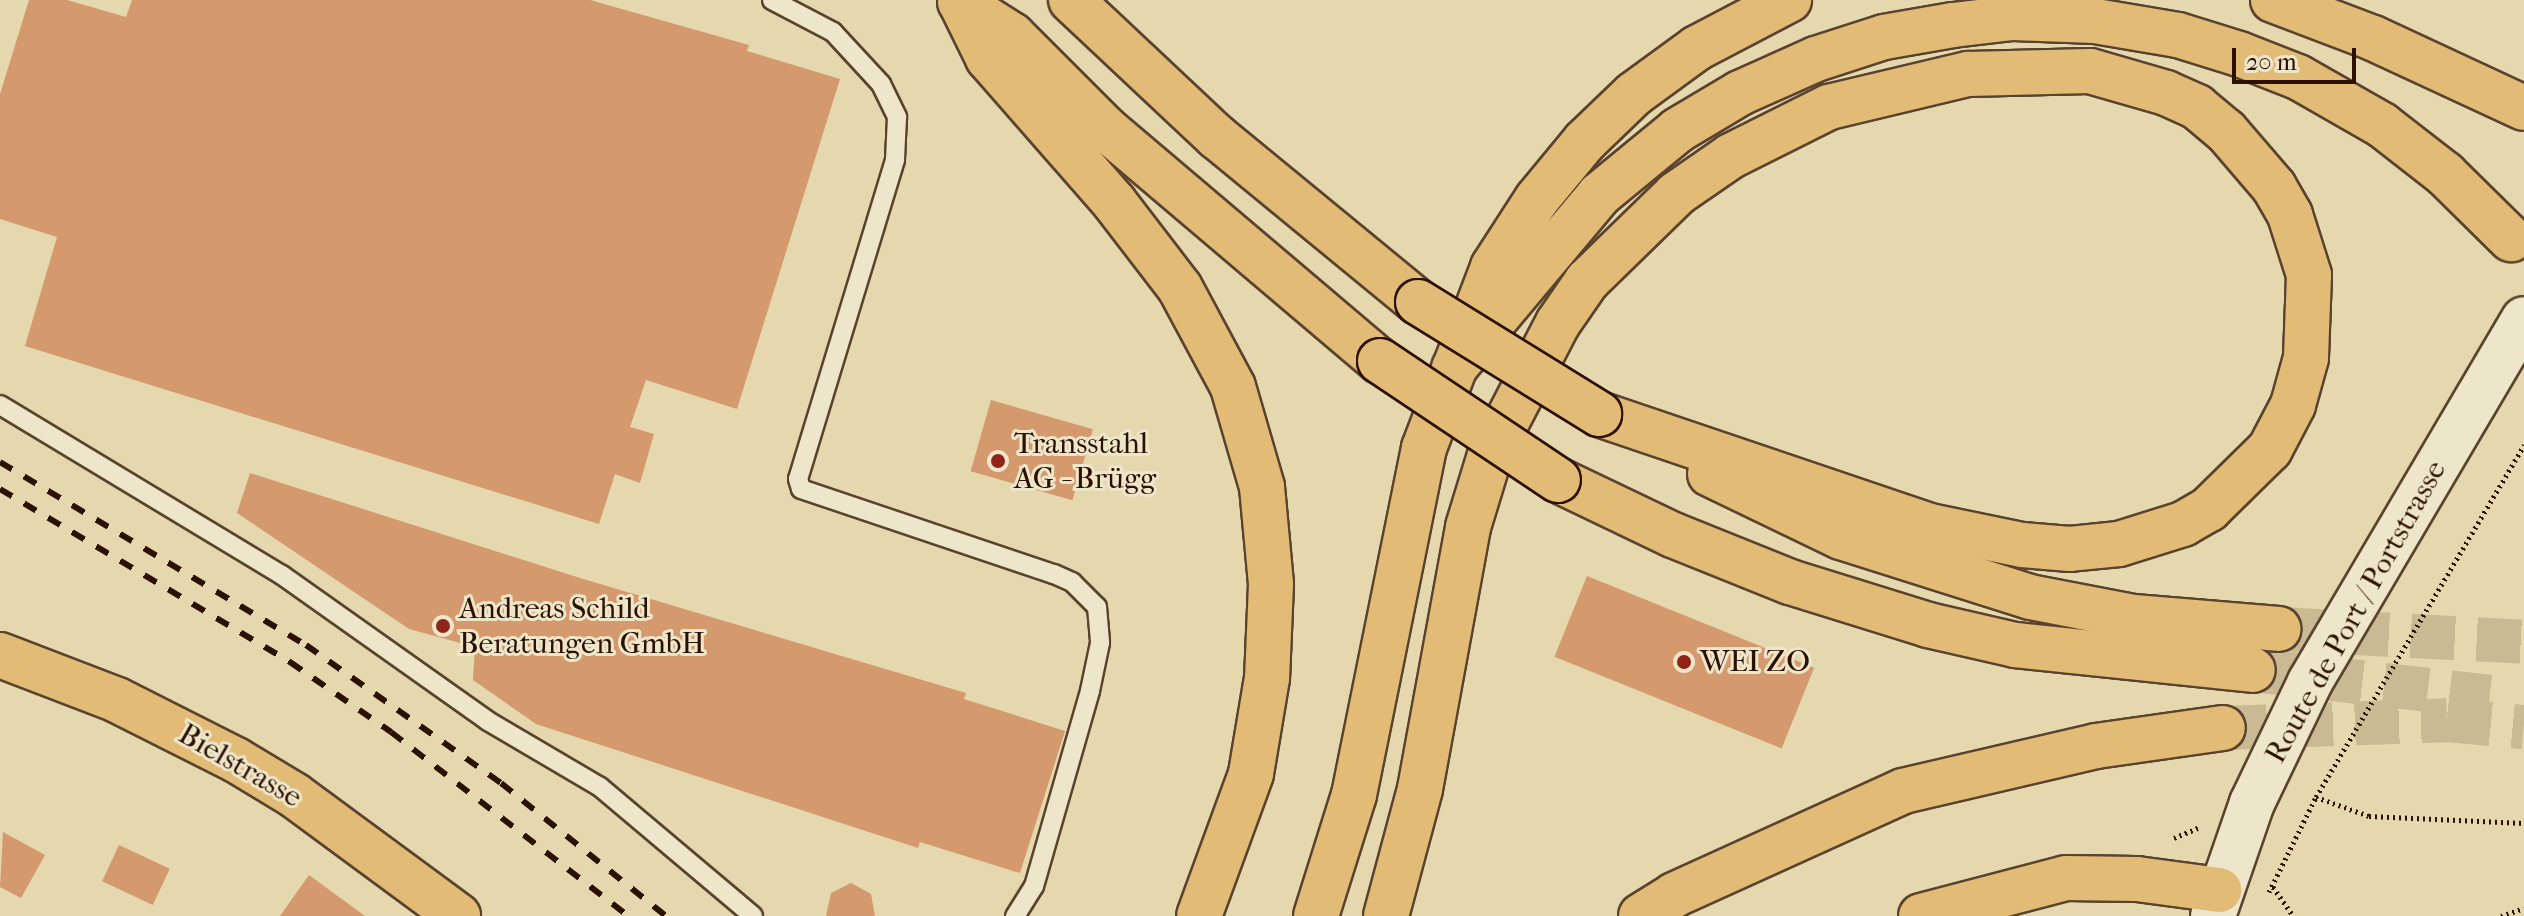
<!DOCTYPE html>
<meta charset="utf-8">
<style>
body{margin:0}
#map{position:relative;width:2524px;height:916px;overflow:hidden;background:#e5d8ae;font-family:"IM FELL French Canon",serif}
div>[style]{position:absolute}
.building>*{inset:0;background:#d4996d;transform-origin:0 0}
.motorway-tunnel>*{height:44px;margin-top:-22px;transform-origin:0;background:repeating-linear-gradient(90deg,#c9ba94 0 44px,transparent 0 66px)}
.path>*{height:5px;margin-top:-2.5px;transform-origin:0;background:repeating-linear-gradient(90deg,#2c1103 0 2px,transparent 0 6px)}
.roads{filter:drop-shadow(2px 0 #5a432e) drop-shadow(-2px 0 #5a432e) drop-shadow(0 2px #5a432e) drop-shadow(0 -2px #5a432e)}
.service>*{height:18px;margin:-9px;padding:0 9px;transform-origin:9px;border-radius:9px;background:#eee6ca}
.secondary>*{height:44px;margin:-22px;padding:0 22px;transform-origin:22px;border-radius:22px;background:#eee6ca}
.primary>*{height:44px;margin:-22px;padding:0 22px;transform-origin:22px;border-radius:22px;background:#e2bc77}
.motorway>*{height:44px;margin:-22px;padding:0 22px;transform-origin:22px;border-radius:22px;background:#e2bc77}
.rail>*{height:6px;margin-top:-3px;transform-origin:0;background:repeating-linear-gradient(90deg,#2c1103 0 14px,transparent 0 28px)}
.bridges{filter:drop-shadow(2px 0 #2c1103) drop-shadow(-2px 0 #2c1103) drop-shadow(0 2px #2c1103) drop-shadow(0 -2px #2c1103)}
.motorway-bridge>*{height:44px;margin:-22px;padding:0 22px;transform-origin:22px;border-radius:22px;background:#e2bc77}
.dots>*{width:22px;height:22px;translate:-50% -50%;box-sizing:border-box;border:4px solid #eee6ca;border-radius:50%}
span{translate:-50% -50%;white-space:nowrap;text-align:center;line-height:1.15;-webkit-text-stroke:6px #eee6ca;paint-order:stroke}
.poi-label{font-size:30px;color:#2c1103}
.left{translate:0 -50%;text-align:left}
.street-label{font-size:30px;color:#2c1103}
.scale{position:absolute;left:2232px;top:48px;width:124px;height:36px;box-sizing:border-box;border:4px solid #2c1103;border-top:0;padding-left:10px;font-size:24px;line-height:28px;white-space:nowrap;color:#2c1103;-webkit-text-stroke:6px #eee6ca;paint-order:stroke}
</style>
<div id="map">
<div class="building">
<i style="clip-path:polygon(29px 0,67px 0,126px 17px,132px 0,590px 0,749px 45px,747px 51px,840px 79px,737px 409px,646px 380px,630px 427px,654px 434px,640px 483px,615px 474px,599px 524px,25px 346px,57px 237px,0 219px,0 94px)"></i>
<i style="left:991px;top:400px;width:106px;height:74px;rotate:16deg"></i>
<i style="clip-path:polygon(250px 473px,580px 578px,966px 693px,964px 699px,1065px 731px,1020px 873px,920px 842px,918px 848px,536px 724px,473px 680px,475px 647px,409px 629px,237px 513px)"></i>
<i style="left:1587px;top:576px;width:245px;height:87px;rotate:22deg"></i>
<i style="clip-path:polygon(3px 832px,45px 855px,21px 898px,0 887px)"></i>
<i style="left:119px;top:845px;width:56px;height:40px;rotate:25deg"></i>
<i style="clip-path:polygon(309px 875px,365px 916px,280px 916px)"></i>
<i style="clip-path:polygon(851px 883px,871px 894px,875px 916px,826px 916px,831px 893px)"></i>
</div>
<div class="motorway-tunnel">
<i style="left:2279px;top:629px;width:245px;rotate:3deg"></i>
<i style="left:2253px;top:670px;width:238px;rotate:6.5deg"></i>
<i style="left:2223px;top:728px;width:224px;rotate:-2deg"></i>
<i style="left:2447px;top:720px;width:77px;rotate:5.2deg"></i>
</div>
<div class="path">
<i style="left:2316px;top:797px;width:56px;rotate:19.7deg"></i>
<i style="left:2369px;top:816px;width:155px;rotate:2.6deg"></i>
<i style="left:2174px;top:838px;width:26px;rotate:-23deg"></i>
<i style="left:2273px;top:887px;width:35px;rotate:55deg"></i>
<i style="left:2269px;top:892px;width:106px;rotate:-63.7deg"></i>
<i style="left:2316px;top:797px;width:409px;rotate:-59.4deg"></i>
<i style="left:2501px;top:916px;width:24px;rotate:-19deg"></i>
</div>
<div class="roads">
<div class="service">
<i style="left:772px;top:0;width:69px;rotate:27.7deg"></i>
<i style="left:833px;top:32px;width:71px;rotate:47.3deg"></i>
<i style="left:881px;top:84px;width:37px;rotate:64deg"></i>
<i style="left:897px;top:117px;width:43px;rotate:92.7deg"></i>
<i style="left:895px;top:160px;width:333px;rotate:106.9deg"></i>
<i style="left:798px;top:479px;width:10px;rotate:73deg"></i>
<i style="left:801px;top:489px;width:267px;rotate:18.6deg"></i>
<i style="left:1054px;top:574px;width:20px;rotate:24deg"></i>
<i style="left:1072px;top:582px;width:35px;rotate:45deg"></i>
<i style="left:1097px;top:607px;width:36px;rotate:85deg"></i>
<i style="left:1100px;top:643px;width:49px;rotate:101.8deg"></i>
<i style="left:1090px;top:691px;width:203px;rotate:106deg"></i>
<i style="left:1034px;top:886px;width:36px;rotate:122deg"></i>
<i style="left:0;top:405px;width:329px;rotate:31.1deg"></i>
<i style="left:282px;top:575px;width:252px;rotate:35.3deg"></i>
<i style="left:488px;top:721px;width:130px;rotate:30.5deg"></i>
<i style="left:600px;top:787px;width:200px;rotate:40.1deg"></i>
</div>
<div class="secondary">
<i style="left:2213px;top:916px;width:120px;rotate:-71deg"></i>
<i style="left:2252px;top:803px;width:134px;rotate:-64.4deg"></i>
<i style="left:2310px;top:682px;width:421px;rotate:-59.5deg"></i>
</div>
<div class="primary">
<i style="left:0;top:655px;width:125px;rotate:21deg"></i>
<i style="left:117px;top:700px;width:133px;rotate:26.8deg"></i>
<i style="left:236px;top:760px;width:68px;rotate:31.1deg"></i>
<i style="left:294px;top:795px;width:204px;rotate:36.4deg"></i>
</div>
<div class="motorway">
<i style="left:1071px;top:0;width:200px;rotate:43.2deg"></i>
<i style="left:1217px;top:137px;width:260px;rotate:39.4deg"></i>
<i style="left:2273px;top:0;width:107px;rotate:20.8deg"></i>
<i style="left:2373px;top:38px;width:166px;rotate:24.9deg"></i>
<i style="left:960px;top:2px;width:62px;rotate:32.4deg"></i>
<i style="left:1012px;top:35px;width:133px;rotate:45deg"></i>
<i style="left:1106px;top:129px;width:359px;rotate:40.3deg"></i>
<i style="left:963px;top:7px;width:57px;rotate:63.9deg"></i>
<i style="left:988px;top:58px;width:191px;rotate:48.8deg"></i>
<i style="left:1114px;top:202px;width:108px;rotate:52.5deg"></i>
<i style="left:1180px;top:288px;width:112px;rotate:61.8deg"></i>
<i style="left:1233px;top:387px;width:104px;rotate:73.8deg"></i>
<i style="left:1262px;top:487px;width:97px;rotate:84.7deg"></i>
<i style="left:1271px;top:584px;width:94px;rotate:92.4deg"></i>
<i style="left:1267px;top:678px;width:97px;rotate:99.5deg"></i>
<i style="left:1251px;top:774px;width:151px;rotate:110.1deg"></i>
<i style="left:1454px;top:368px;width:226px;rotate:-50deg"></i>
<i style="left:1599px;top:195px;width:102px;rotate:-39.4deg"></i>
<i style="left:1678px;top:130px;width:72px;rotate:-30.8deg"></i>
<i style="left:1740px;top:93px;width:83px;rotate:-24.1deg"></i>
<i style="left:1816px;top:59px;width:71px;rotate:-17.9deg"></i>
<i style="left:1884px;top:37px;width:70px;rotate:-9.9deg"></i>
<i style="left:1953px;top:25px;width:60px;rotate:-6.7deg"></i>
<i style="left:2013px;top:18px;width:82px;rotate:2.1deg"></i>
<i style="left:2095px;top:21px;width:84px;rotate:9.6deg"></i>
<i style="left:2178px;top:35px;width:64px;rotate:17.3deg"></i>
<i style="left:2239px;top:54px;width:63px;rotate:21.3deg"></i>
<i style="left:2298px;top:77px;width:97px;rotate:29.7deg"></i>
<i style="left:2382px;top:125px;width:80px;rotate:37.9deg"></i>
<i style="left:2445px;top:174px;width:93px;rotate:44.6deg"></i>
<i style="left:1710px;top:474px;width:145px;rotate:25.7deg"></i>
<i style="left:1841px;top:537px;width:198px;rotate:17.6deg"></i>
<i style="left:2030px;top:597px;width:106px;rotate:10.9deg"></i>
<i style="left:2134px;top:617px;width:145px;rotate:4.7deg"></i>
<i style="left:1558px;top:480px;width:127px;rotate:25.6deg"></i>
<i style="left:1673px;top:535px;width:126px;rotate:21.9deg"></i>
<i style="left:1790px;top:582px;width:145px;rotate:17.3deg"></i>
<i style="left:1928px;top:625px;width:89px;rotate:12.9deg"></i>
<i style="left:2015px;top:645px;width:239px;rotate:6deg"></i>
<i style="left:1316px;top:916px;width:127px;rotate:-72.6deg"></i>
<i style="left:1354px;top:795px;width:354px;rotate:-78.6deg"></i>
<i style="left:1424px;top:448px;width:194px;rotate:-69.1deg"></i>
<i style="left:1493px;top:267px;width:81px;rotate:-57.1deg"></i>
<i style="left:1537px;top:199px;width:74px;rotate:-50.5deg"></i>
<i style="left:1584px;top:142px;width:69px;rotate:-43.8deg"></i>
<i style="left:1634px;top:94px;width:78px;rotate:-36.1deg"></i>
<i style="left:1697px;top:48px;width:104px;rotate:-27.6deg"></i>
<i style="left:1386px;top:916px;width:131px;rotate:-75deg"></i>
<i style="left:1420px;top:789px;width:266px;rotate:-79.6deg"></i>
<i style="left:1468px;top:527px;width:78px;rotate:-73deg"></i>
<i style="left:1491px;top:452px;width:145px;rotate:-62.6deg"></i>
<i style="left:1558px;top:323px;width:51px;rotate:-55.4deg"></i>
<i style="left:1587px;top:281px;width:124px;rotate:-44.3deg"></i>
<i style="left:1676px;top:194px;width:67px;rotate:-34.6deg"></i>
<i style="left:1731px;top:156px;width:110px;rotate:-26.6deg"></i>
<i style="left:1829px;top:107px;width:143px;rotate:-13.4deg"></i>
<i style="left:1968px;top:74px;width:122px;rotate:-1.4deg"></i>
<i style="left:2090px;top:71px;width:79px;rotate:16.1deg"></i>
<i style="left:2166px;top:93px;width:34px;rotate:24deg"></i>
<i style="left:2197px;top:107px;width:38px;rotate:40deg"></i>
<i style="left:2226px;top:131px;width:74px;rotate:49.4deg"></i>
<i style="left:2274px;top:187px;width:32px;rotate:60deg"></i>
<i style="left:2290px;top:215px;width:63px;rotate:72.4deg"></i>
<i style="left:2309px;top:275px;width:83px;rotate:92.1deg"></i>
<i style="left:2306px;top:358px;width:49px;rotate:105.5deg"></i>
<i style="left:2293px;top:405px;width:50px;rotate:117.6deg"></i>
<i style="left:2270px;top:449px;width:86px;rotate:135.5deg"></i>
<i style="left:2209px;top:509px;width:30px;rotate:150deg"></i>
<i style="left:2183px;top:524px;width:67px;rotate:162.6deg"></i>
<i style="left:2119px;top:544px;width:49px;rotate:174.2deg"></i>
<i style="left:2070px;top:549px;width:48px;rotate:-175.2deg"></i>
<i style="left:2022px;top:545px;width:94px;rotate:-168.3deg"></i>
<i style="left:1930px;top:526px;width:349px;rotate:-161.3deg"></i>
<i style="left:1641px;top:916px;width:39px;rotate:-32deg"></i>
<i style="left:1674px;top:895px;width:252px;rotate:-24.4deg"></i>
<i style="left:1903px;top:791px;width:198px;rotate:-13.1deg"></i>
<i style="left:2096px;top:746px;width:128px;rotate:-8.1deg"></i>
<i style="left:1921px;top:916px;width:150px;rotate:-14.7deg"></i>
<i style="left:2066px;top:878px;width:71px;rotate:0.8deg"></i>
<i style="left:2137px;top:879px;width:83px;rotate:7.6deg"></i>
</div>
</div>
<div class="rail">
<i style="left:0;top:462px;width:357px;rotate:30.9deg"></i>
<i style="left:306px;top:645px;width:239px;rotate:35.3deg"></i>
<i style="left:501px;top:783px;width:212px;rotate:38.9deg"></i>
<i style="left:0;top:489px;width:338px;rotate:30.8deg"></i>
<i style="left:290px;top:662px;width:123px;rotate:34.7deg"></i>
<i style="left:391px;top:732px;width:300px;rotate:37.8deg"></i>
</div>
<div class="bridges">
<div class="motorway-bridge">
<i style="left:1418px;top:302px;width:213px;rotate:31.7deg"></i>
<i style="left:1380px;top:361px;width:214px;rotate:33.8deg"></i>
</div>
</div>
<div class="dots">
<i style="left:998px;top:461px;background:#8f2418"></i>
<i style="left:443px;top:626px;background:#8f2418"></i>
<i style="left:1684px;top:662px;background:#8f2418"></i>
</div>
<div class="poi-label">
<span class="left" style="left:1014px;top:461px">Transstahl<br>AG - Brügg</span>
<span class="left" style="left:459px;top:626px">Andreas Schild<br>Beratungen GmbH</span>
<span class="left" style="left:1700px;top:662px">WEI ZO</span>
</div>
<div class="street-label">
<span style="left:2356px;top:612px;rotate:-61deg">Route de Port / Portstrasse</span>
<span style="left:240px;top:766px;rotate:30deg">Bielstrasse</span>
</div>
<div class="scale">20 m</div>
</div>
